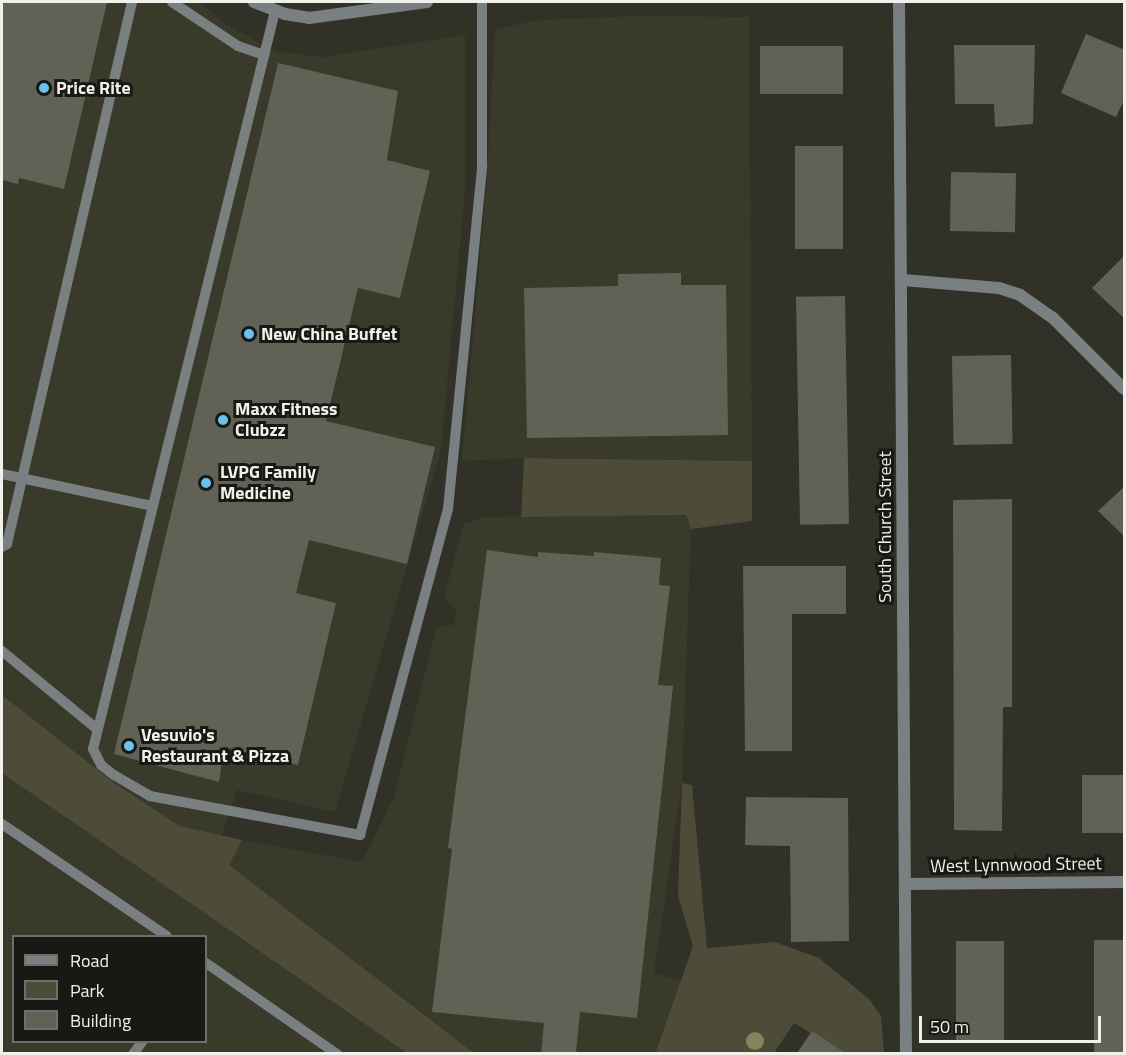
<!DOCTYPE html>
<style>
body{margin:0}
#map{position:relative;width:1126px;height:1055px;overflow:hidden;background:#313127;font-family:"Titillium Web",sans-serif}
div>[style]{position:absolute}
.built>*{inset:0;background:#393a29}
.green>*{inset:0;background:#4c4c38}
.building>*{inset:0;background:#616155;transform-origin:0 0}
.lane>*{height:10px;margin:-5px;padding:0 5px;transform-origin:5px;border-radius:5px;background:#7a8082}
.street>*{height:12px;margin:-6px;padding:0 6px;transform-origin:6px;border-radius:6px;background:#7a8082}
.trees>*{width:18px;height:18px;margin:-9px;border-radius:50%;background:#84855d}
.dots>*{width:16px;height:16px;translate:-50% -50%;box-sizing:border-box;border:3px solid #181914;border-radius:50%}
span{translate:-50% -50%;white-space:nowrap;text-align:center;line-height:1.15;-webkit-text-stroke:6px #181914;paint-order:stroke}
.poi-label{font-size:18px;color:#f0f1ea;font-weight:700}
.left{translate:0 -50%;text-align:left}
.street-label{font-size:18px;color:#f0f1ea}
.frame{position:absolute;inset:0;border:3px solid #f0f1ea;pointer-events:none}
.legend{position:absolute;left:12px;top:935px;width:195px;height:108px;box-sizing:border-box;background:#181914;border:2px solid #6e6f6a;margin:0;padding:8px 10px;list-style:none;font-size:18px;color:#f0f1ea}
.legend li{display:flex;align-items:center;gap:12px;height:30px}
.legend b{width:30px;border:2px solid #6e6f6a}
.scale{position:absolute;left:919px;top:1016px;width:182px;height:27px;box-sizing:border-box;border:3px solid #f0f1ea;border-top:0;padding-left:8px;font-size:18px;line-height:21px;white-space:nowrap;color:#f0f1ea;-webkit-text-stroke:4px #181914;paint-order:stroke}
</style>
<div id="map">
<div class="built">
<i style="clip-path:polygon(2px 2px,200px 2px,227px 25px,278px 52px,323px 57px,465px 35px,465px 190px,441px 450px,335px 812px,237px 790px,222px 836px,180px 826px,116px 785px,2px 695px)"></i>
<i style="clip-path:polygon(636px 16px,749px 17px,752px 461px,524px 458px,462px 461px,487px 177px,495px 29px,539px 20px)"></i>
<i style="clip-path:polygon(686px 515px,691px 529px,682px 783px,654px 973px,681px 981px,655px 1053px,474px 1053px,228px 865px,242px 840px,362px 862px,394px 797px,437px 626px,453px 625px,457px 612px,444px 596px,464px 524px,483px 517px)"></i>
<i style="clip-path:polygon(evenodd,2px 715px,432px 1053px,2px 1053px,2px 715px,14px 936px,206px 936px,206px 1042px,14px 1042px,14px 936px)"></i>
</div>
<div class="green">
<i style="clip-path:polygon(524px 458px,752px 461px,752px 521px,691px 529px,686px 515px,521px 517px)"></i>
<i style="clip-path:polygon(2px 695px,117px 785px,180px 826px,242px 840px,229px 865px,474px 1053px,407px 1053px,2px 773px)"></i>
<i style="clip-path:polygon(682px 783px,692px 785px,707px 948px,775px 942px,819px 958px,869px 999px,881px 1016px,884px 1053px,845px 1053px,794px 1023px,774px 1053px,655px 1054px,693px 946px,678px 896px)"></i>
</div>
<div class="building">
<i style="clip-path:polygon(2px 2px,107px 2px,64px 189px,19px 178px,18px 184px,2px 180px)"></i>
<i style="clip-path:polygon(1086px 34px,1125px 50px,1125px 98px,1116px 117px,1061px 93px)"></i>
<i style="clip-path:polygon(954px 45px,1035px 45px,1033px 124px,995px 127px,994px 104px,955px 104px)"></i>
<i style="left:843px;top:46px;width:48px;height:83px;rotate:90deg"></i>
<i style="clip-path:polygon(278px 63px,398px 91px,387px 160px,430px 171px,400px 298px,358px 288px,326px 421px,435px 447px,407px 564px,309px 540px,296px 593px,336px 603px,298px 765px,224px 747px,219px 782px,114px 754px)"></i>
<i style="left:795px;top:146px;width:48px;height:103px"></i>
<i style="left:951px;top:172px;width:65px;height:59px;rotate:1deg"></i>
<i style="clip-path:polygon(1125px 255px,1125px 319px,1092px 288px)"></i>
<i style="clip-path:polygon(681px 273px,681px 285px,726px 285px,728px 435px,527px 438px,524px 288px,618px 286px,618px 274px)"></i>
<i style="left:845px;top:296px;width:228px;height:49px;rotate:89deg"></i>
<i style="left:1011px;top:355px;width:89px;height:59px;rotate:89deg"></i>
<i style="clip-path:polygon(1125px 486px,1125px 537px,1098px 511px)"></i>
<i style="clip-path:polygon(1012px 499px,1012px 707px,1003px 707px,1002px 831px,954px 830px,953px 500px)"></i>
<i style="clip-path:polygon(487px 550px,538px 557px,538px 552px,594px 556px,594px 552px,661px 558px,659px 585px,670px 586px,658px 685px,673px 686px,637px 1018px,580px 1012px,576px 1053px,541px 1053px,544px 1023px,432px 1012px,452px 849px,448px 848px)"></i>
<i style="clip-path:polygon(743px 566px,846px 566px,846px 614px,792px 614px,792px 751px,745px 751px)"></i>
<i style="left:1082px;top:775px;width:43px;height:58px"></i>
<i style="clip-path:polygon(746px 797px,848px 798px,849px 941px,791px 942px,790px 846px,745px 845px)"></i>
<i style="left:1094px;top:940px;width:31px;height:113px"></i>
<i style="left:956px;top:941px;width:48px;height:102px"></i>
<i style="clip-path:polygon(812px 1031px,845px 1053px,797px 1053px)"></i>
</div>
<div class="lane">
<i style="left:172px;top:2px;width:79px;rotate:33.7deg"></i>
<i style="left:238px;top:46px;width:28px;rotate:19deg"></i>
<i style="left:275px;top:11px;width:760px;rotate:103.85deg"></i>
<i style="left:93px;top:749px;width:18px;rotate:63deg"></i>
<i style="left:101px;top:765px;width:16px;rotate:38deg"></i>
<i style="left:114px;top:775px;width:42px;rotate:30.3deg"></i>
<i style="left:150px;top:796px;width:214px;rotate:10.5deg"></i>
<i style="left:360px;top:835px;width:338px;rotate:-74.9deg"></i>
<i style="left:448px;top:509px;width:345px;rotate:-84.3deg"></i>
<i style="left:482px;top:166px;width:164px;rotate:-90deg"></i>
<i style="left:2px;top:474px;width:153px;rotate:12deg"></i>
<i style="left:2px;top:547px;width:6px;rotate:-31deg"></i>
<i style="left:7px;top:544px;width:556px;rotate:-77.01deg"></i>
<i style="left:2px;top:651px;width:123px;rotate:39.4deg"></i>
<i style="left:2px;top:824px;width:199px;rotate:34.2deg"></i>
<i style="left:206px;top:963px;width:160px;rotate:34.8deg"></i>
<i style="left:133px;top:1054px;width:15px;rotate:-53deg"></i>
</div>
<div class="street">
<i style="left:254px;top:2px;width:33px;rotate:21deg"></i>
<i style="left:285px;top:14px;width:24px;rotate:9deg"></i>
<i style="left:309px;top:18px;width:119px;rotate:-7.7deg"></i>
<i style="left:899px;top:2px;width:1052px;rotate:89.62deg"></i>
<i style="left:903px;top:280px;width:96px;rotate:4.8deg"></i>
<i style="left:999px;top:288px;width:22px;rotate:18deg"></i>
<i style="left:1020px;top:295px;width:39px;rotate:35deg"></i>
<i style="left:1052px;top:317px;width:102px;rotate:45deg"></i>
<i style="left:907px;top:884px;width:217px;rotate:-0.5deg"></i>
</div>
<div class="trees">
<i style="left:755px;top:1041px"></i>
</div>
<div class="dots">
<i style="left:44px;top:88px;background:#66c4ef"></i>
<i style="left:249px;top:334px;background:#66c4ef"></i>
<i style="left:223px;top:420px;background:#66c4ef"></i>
<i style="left:206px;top:483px;background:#66c4ef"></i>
<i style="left:129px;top:746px;background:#66c4ef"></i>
</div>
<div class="poi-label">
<span class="left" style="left:56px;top:88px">Price Rite</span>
<span class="left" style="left:261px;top:334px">New China Buffet</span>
<span class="left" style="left:235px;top:420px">Maxx Fitness<br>Clubzz</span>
<span class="left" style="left:220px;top:483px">LVPG Family<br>Medicine</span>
<span class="left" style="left:141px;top:746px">Vesuvio's<br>Restaurant &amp; Pizza</span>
</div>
<div class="street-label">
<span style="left:885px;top:527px;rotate:-90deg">South Church Street</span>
<span style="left:1016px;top:865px;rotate:-1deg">West Lynnwood Street</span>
</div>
<div class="frame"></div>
<ul class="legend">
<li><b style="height:8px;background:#7a8082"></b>Road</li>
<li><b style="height:16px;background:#4c4c38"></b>Park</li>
<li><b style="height:16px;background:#616155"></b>Building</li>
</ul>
<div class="scale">50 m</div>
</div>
